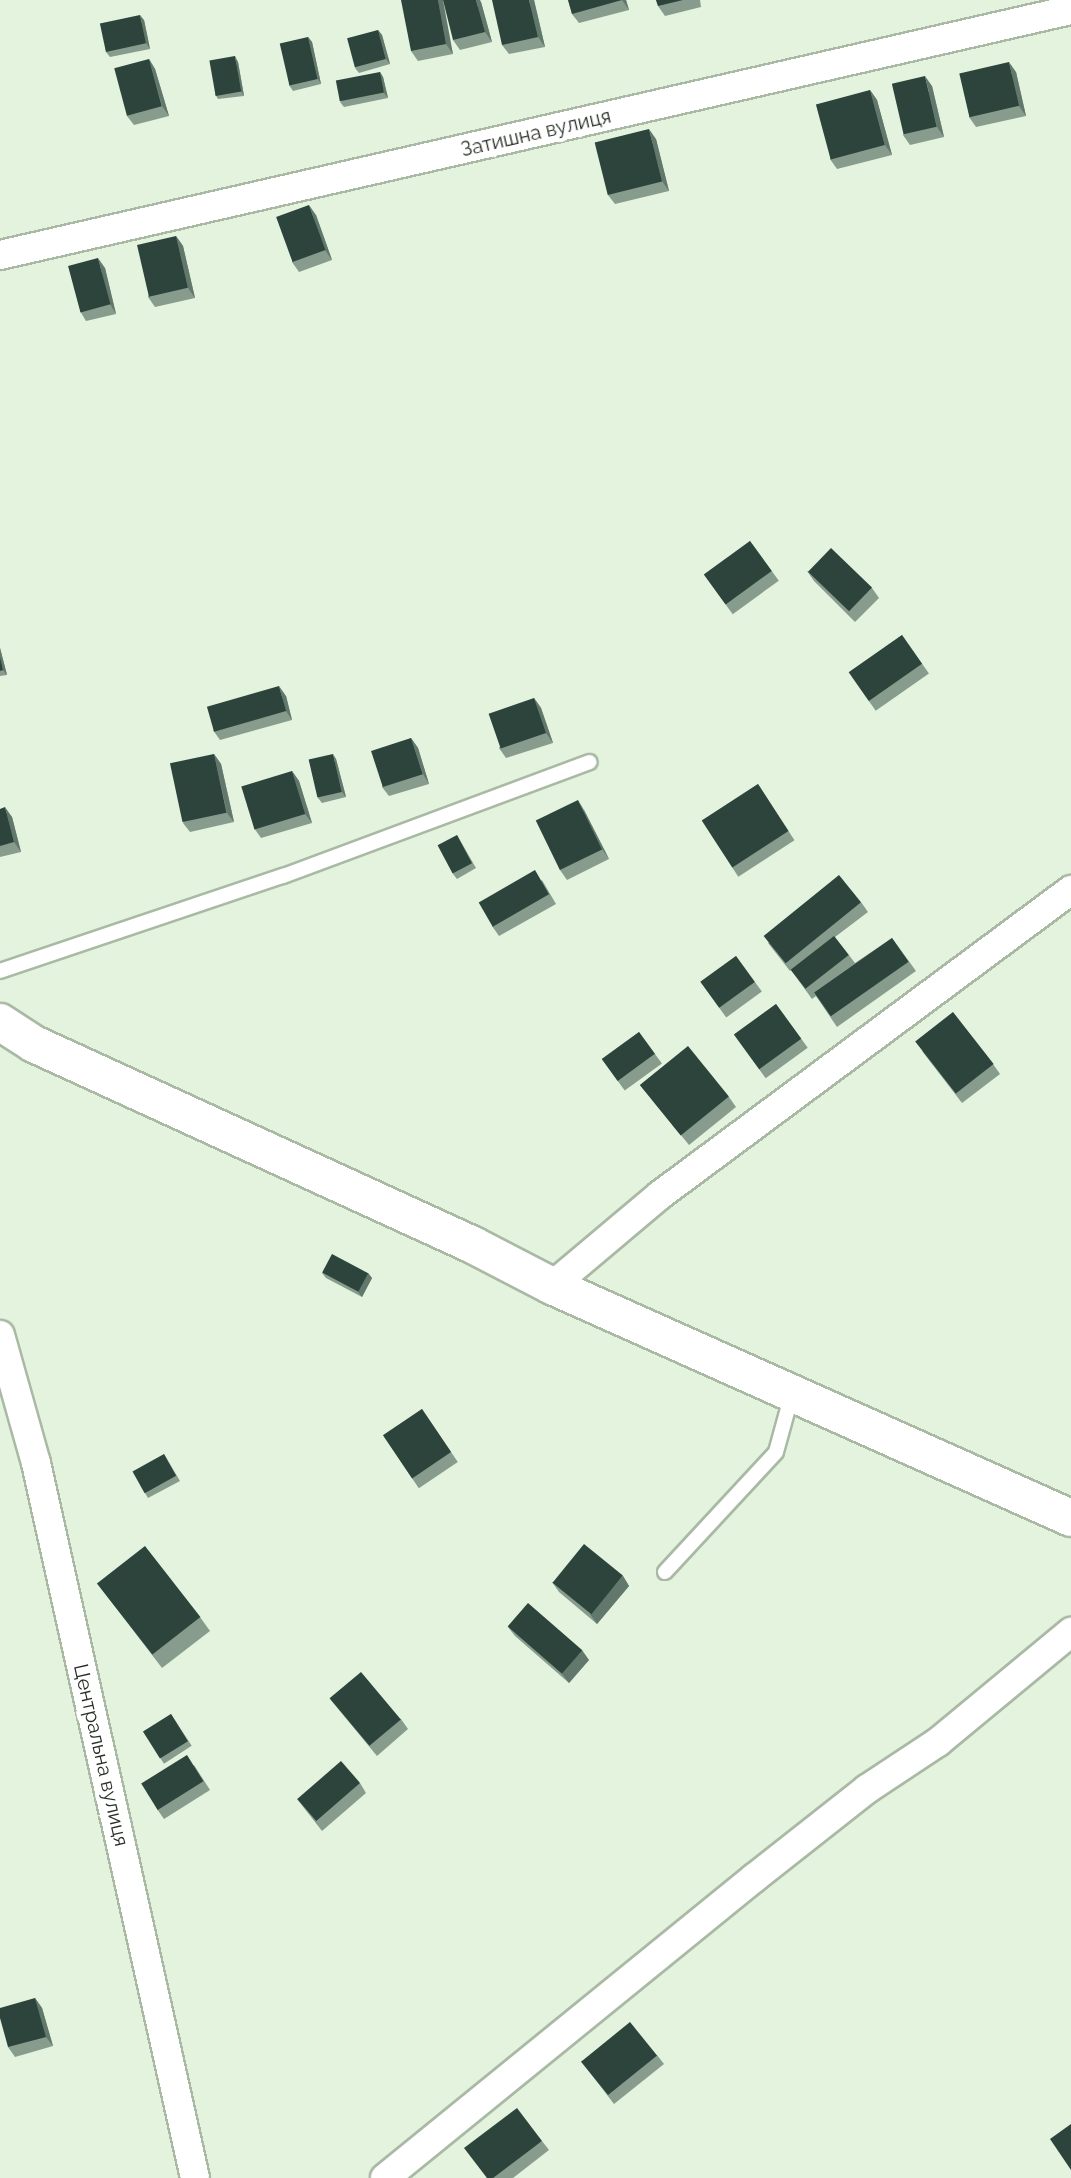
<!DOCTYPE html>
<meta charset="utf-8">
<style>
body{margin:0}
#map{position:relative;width:1071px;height:2178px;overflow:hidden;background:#e3f3de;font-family:Raleway,sans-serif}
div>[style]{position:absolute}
.roads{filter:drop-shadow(2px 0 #a9b9a4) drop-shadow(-2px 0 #a9b9a4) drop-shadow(0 2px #a9b9a4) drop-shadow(0 -2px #a9b9a4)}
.service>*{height:14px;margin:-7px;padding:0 7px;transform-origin:7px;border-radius:7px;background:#fff}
.minor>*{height:28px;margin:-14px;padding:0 14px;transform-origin:14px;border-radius:14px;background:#fff}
.tertiary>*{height:36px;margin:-18px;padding:0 18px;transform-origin:18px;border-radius:18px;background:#fff}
.wall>*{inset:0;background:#889c8d;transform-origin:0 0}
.shaded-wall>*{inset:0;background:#63786d}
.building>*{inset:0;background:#2c443c;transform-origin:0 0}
span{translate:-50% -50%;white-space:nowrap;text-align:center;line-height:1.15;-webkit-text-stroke:8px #fff;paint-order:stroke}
.street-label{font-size:20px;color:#292f27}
</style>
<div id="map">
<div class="roads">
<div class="service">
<i style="left:0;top:971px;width:299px;rotate:-18.6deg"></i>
<i style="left:283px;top:876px;width:327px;rotate:-20.4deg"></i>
<i style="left:665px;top:1572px;width:163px;rotate:-47.2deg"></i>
<i style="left:776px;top:1452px;width:60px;rotate:-74.6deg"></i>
</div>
<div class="minor">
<i style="left:0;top:255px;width:1099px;rotate:-12.89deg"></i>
<i style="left:552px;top:1286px;width:141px;rotate:-40.1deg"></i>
<i style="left:660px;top:1195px;width:512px;rotate:-36.58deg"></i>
<i style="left:0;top:1335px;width:133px;rotate:74.3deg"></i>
<i style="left:36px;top:1463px;width:732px;rotate:77.46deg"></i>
<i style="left:385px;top:2178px;width:476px;rotate:-39.1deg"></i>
<i style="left:754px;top:1878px;width:144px;rotate:-38.2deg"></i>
<i style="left:867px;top:1789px;width:85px;rotate:-33.5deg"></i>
<i style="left:938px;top:1742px;width:173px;rotate:-39.6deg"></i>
</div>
<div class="tertiary">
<i style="left:0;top:1022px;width:40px;rotate:32.9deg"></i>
<i style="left:34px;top:1044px;width:483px;rotate:24.6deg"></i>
<i style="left:473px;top:1245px;width:89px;rotate:27.4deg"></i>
<i style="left:552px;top:1286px;width:568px;rotate:24.09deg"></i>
</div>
</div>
<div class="wall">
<i style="clip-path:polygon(438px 0,453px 54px,418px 61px,411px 51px)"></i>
<i style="clip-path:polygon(534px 0,545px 47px,509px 54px,502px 45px)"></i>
<i style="clip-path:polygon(568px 0,626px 0,629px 10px,579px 23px,572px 14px)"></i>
<i style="clip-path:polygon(656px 0,700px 0,701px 7px,665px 16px,658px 6px)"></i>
<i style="clip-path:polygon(481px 2px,492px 42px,460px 50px,453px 40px)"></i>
<i style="clip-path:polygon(144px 20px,150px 49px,110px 57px,106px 52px)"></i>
<i style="clip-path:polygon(378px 30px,382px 35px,390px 64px,359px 73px,355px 68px)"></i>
<i style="clip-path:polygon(308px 37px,312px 42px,321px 84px,293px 91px,289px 85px)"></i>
<i style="clip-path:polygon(149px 59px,155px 69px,169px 116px,134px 125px,127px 116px)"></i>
<i style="clip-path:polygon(238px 62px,244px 96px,218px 99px,215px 94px)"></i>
<i style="clip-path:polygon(380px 72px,383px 77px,388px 98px,344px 107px,340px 102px)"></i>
<i style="clip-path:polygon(1016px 72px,1026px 116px,976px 127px,969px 117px)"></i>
<i style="clip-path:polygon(932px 86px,944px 137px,910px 145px,903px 135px)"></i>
<i style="clip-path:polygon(870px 90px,877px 100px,892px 155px,837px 169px,830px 159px)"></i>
<i style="clip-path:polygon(656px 139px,669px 191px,615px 204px,608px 195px)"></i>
<i style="clip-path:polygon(316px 215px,332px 260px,299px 272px,292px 262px)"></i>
<i style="clip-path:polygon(176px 236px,183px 246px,195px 298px,155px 307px,148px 297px)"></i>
<i style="clip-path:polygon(105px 268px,116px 314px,86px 321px,80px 311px)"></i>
<i style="left:750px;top:541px;width:49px;height:57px;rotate:54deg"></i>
<i style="clip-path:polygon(807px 571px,872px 588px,879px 598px,855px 622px,814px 581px)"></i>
<i style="left:902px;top:635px;width:47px;height:65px;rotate:55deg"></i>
<i style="clip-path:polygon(0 648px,7px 675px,0 676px)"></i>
<i style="clip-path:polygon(286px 696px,292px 720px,220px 740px,213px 730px)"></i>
<i style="clip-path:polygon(534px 698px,541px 708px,553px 743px,506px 758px,499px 748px)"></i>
<i style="clip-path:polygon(411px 738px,418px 748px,429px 784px,389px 796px,382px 787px)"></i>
<i style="clip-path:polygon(214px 754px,221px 764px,234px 822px,190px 832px,183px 823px)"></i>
<i style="clip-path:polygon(336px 759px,346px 797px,322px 803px,318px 798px)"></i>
<i style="clip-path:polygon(292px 771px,299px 781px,312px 823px,261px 838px,254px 828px)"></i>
<i style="left:758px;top:784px;width:67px;height:67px;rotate:57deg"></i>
<i style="clip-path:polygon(0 809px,12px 817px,21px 852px,0 857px)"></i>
<i style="clip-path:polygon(584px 810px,609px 859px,567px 880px,560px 870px)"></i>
<i style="clip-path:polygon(457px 835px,476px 868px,457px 879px,453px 874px)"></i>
<i style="clip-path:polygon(542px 880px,556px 904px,499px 936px,492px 926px)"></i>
<i style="clip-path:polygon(861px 902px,868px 912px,835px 937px,855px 963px,892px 938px,916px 971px,837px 1027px,816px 996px,812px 999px,791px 970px,790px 971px,768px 943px)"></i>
<i style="left:736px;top:956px;width:44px;height:44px;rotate:54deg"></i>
<i style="left:776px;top:1004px;width:54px;height:52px;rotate:54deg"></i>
<i style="left:639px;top:1032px;width:39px;height:46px;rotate:54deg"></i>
<i style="clip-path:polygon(922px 1051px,993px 1064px,1000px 1074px,962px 1103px)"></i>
<i style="clip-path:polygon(640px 1085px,729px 1097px,736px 1107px,689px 1145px)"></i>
<i style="clip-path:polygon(322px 1273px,368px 1273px,372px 1278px,362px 1297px,326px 1278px)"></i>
<i style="left:422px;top:1409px;width:64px;height:47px;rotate:56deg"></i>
<i style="clip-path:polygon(164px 1454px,180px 1481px,148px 1498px,145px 1493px)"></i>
<i style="clip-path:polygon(623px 1576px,629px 1586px,597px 1624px,559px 1592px,552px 1582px)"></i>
<i style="clip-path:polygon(97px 1583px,200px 1617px,210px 1631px,162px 1668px)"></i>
<i style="clip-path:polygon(508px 1627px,589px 1660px,569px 1683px,515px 1636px)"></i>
<i style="clip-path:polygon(330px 1699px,401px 1719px,408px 1729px,377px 1756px)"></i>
<i style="left:171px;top:1714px;width:38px;height:33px;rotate:57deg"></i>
<i style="clip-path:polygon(194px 1765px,210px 1790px,164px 1819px,157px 1809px)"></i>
<i style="clip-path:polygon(360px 1783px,366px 1793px,322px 1831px,297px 1799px)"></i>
<i style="clip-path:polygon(35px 1998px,42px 2008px,53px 2046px,15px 2057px,8px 2047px)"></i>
<i style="clip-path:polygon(657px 2055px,664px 2064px,614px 2104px,581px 2061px)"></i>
<i style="clip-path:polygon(542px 2141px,549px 2150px,513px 2178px,486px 2178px)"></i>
</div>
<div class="shaded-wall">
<i style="clip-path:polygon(438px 0,443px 0,453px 54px,446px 44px)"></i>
<i style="clip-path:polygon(476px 0,480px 0,481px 2px,492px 42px,485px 32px)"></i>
<i style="clip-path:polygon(529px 0,534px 0,545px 47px,538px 37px)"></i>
<i style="clip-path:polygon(622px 0,626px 0,629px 10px)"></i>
<i style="clip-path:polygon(140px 15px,144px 20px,150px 49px,146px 43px)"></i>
<i style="clip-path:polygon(378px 30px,382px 35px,390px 64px,386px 59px)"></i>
<i style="clip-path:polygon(308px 37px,312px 42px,321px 84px,318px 79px)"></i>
<i style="clip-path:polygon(235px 56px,238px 62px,244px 96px,241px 91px)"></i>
<i style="clip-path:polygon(149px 59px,155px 69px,169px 116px,162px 106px)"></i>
<i style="clip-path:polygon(1009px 62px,1016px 72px,1026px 116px,1019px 106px)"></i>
<i style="clip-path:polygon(380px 72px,383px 77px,388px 98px,384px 93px)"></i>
<i style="clip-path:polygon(925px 76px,932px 86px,944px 137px,937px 127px)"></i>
<i style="clip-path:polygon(870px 90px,877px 100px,892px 155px,885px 145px)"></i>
<i style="clip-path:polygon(649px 129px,656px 139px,669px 191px,662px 181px)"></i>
<i style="clip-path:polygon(309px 205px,316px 215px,332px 260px,325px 250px)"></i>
<i style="clip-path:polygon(176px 236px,183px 246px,195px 298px,188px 288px)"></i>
<i style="clip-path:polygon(98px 258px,105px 268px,116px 314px,110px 304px)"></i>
<i style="clip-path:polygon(0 648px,7px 675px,3px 670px,0 657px)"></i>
<i style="clip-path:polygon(279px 686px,286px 696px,292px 720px,286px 711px)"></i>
<i style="clip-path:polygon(534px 698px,541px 708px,553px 743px,546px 733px)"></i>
<i style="clip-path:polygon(411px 738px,418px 748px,429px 784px,423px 774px)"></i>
<i style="clip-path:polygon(214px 754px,221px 764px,234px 822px,227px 813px)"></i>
<i style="clip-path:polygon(333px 754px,336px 759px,346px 797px,342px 792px)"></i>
<i style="clip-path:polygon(292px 771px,299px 781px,312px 823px,305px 814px)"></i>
<i style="clip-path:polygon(578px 800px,584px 810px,609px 859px,602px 849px)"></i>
<i style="clip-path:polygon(5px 807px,12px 817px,21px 852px,14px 842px)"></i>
<i style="clip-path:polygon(368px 1273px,372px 1278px,362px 1297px,358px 1292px)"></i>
<i style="clip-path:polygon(623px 1576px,629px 1586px,597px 1624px,590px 1614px)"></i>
<i style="clip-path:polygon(582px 1650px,589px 1660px,569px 1683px,562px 1674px)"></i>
<i style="clip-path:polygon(35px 1998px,42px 2008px,53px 2046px,46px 2037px)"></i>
</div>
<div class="building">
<i style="clip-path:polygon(401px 0,438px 0,446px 44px,411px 51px)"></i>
<i style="clip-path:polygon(443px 0,476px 0,485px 32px,453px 40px)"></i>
<i style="clip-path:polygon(492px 0,529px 0,538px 37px,502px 45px)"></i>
<i style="clip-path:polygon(568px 0,622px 0,572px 14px)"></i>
<i style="clip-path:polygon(656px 0,683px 0,658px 6px)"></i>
<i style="left:140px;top:15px;width:29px;height:41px;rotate:78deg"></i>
<i style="left:378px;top:30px;width:30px;height:32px;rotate:75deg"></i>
<i style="left:308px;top:37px;width:43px;height:29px;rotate:77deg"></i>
<i style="left:235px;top:56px;width:36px;height:26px;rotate:80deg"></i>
<i style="left:149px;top:59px;width:49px;height:36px;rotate:75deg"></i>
<i style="left:1009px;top:62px;width:45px;height:51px;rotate:77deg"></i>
<i style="left:380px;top:72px;width:21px;height:45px;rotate:79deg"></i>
<i style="left:925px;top:76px;width:52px;height:34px;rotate:77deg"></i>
<i style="left:870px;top:90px;width:57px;height:56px;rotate:75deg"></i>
<i style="left:649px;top:129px;width:54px;height:56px;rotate:76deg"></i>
<i style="left:309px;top:205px;width:48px;height:35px;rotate:70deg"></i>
<i style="left:176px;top:236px;width:53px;height:40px;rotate:77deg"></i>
<i style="left:98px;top:258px;width:48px;height:31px;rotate:75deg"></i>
<i style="left:750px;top:541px;width:37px;height:57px;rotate:54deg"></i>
<i style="left:831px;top:548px;width:57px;height:33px;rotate:44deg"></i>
<i style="left:902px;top:635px;width:35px;height:65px;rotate:55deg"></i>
<i style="clip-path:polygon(0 657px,3px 670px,0 671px)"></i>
<i style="left:279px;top:686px;width:26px;height:75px;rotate:74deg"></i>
<i style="left:534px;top:698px;width:37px;height:48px;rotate:71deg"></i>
<i style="left:411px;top:738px;width:38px;height:42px;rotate:72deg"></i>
<i style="left:214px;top:754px;width:60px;height:45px;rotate:78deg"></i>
<i style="left:333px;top:754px;width:39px;height:25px;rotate:77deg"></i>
<i style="left:292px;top:771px;width:45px;height:53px;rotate:73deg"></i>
<i style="left:758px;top:784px;width:56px;height:67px;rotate:57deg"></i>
<i style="left:578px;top:800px;width:55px;height:47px;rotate:64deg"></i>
<i style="clip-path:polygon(5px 807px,14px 842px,0 846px,0 809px)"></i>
<i style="left:457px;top:835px;width:32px;height:22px;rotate:62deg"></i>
<i style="left:535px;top:870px;width:28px;height:65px;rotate:60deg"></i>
<i style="left:839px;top:875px;width:35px;height:97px;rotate:51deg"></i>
<i style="left:834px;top:936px;width:24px;height:55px;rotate:52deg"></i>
<i style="left:892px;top:938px;width:29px;height:95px;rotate:55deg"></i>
<i style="left:736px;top:956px;width:32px;height:44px;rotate:54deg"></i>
<i style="left:776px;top:1004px;width:43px;height:52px;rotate:54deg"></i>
<i style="left:953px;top:1012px;width:66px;height:48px;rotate:52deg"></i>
<i style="left:639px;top:1032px;width:27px;height:46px;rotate:54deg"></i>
<i style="left:688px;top:1046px;width:65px;height:62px;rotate:51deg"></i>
<i style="left:332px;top:1254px;width:41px;height:21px;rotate:28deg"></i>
<i style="left:422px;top:1409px;width:52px;height:47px;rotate:56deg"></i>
<i style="left:164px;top:1454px;width:25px;height:36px;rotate:61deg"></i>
<i style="left:584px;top:1544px;width:50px;height:50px;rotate:39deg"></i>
<i style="left:145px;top:1546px;width:90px;height:61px;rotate:52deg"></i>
<i style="left:528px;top:1603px;width:72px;height:31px;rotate:41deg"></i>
<i style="left:361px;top:1672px;width:62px;height:41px;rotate:50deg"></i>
<i style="left:171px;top:1714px;width:32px;height:33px;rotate:58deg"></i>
<i style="left:187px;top:1755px;width:31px;height:54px;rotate:58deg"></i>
<i style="left:341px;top:1761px;width:29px;height:58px;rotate:49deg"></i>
<i style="clip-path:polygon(35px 1998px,46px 2037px,8px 2047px,0 2018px,0 2008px)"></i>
<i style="left:630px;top:2022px;width:43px;height:63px;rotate:51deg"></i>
<i style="clip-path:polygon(517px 2108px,542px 2141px,493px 2178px,487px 2178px,464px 2148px)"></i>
<i style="clip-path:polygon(1071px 2124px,1071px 2170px,1050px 2139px)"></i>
</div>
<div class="street-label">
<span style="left:536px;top:133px;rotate:-13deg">Затишна вулиця</span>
<span style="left:101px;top:1755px;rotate:77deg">Центральна вулиця</span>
</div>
</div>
